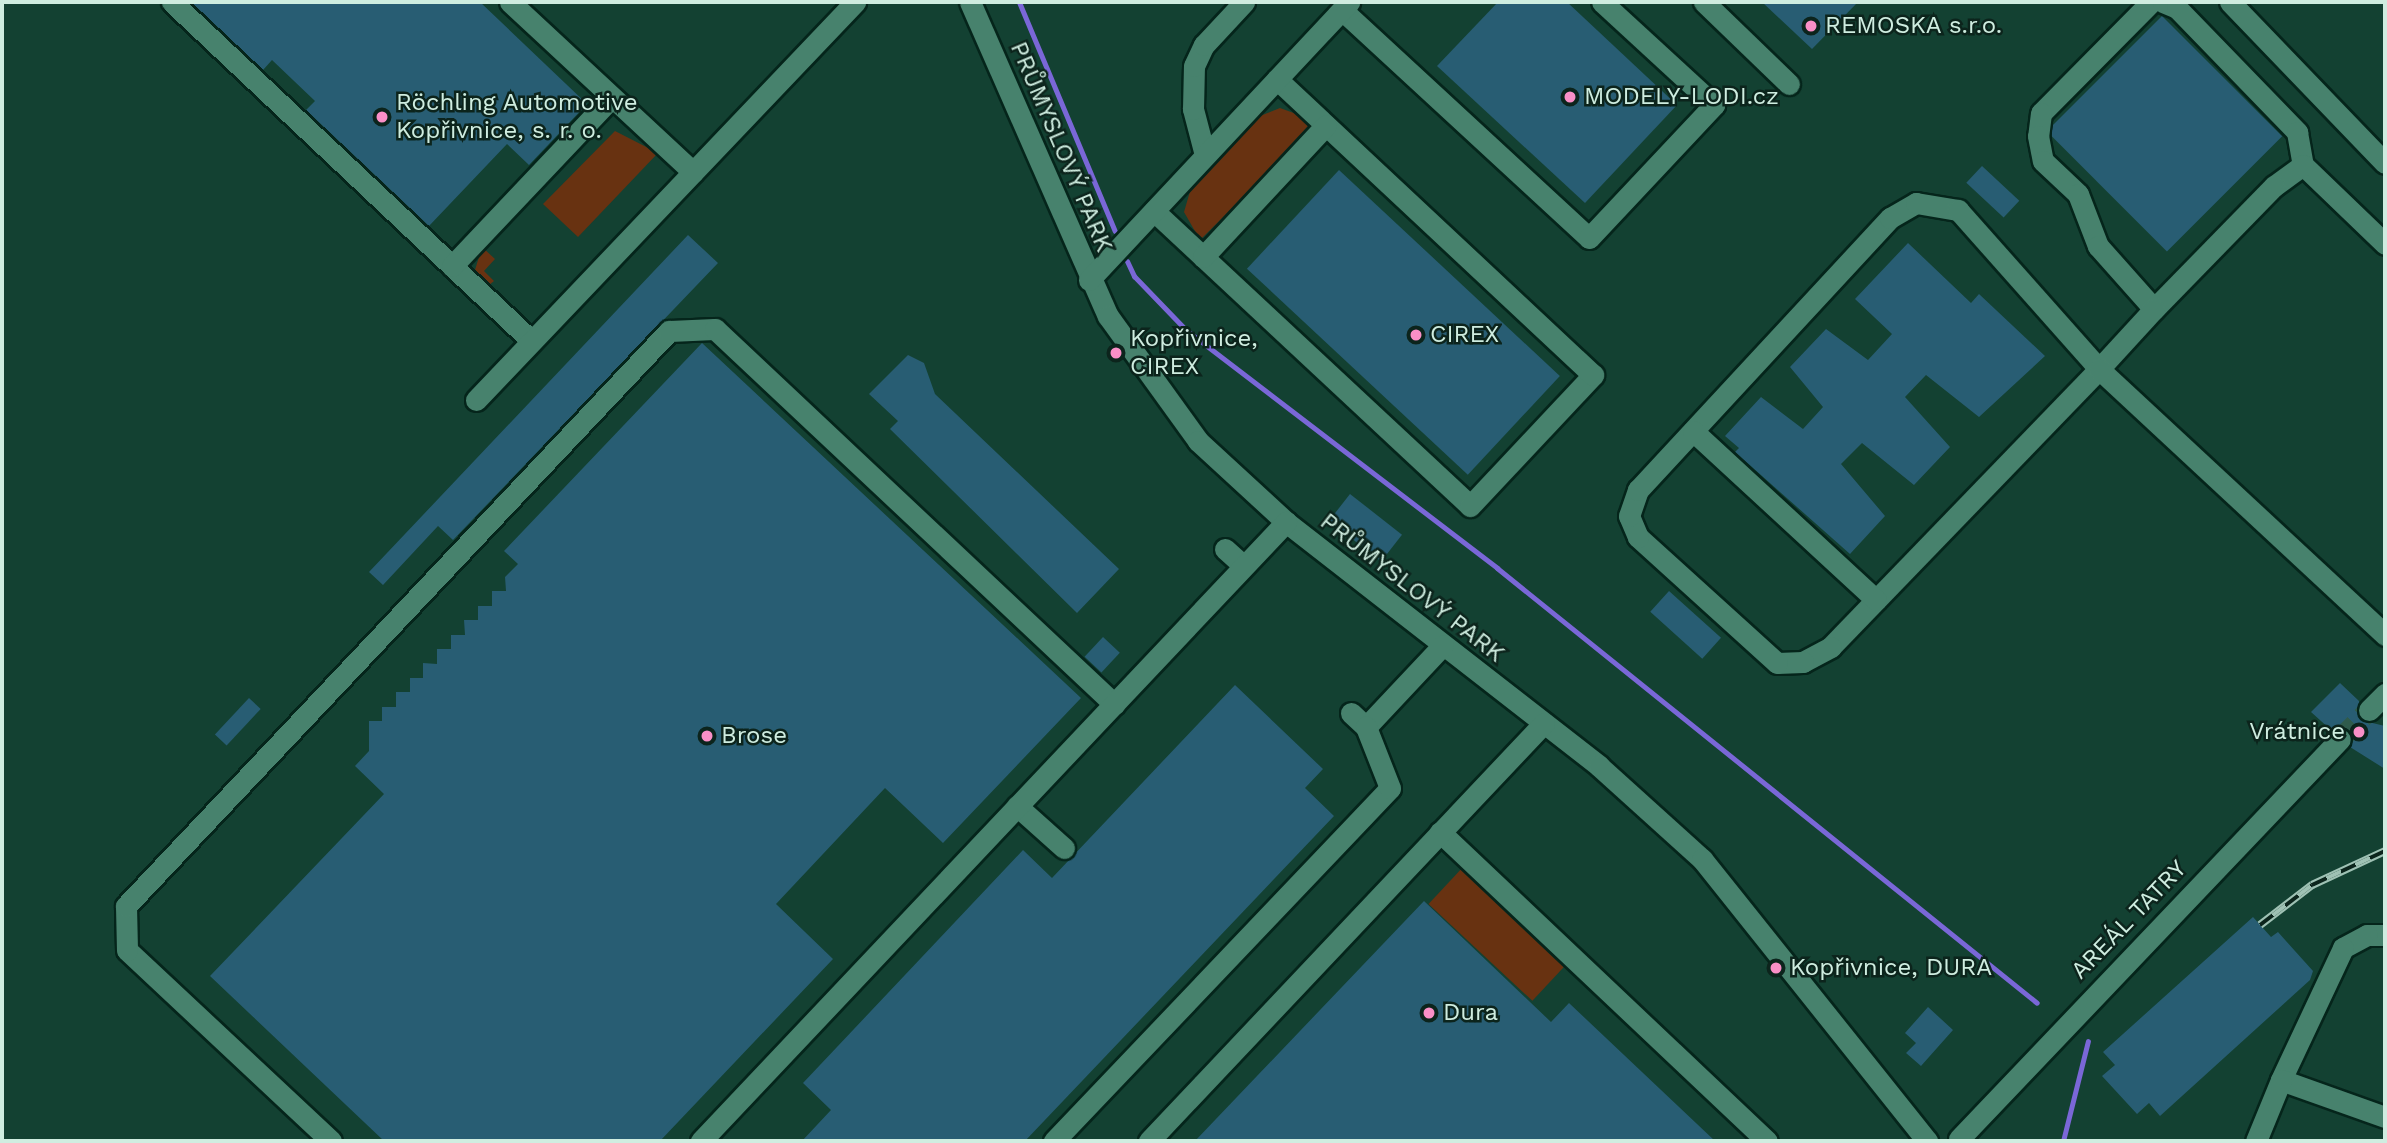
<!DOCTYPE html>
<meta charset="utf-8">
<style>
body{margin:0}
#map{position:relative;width:2387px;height:1143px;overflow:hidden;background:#134132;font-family:"Work Sans",sans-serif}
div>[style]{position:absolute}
.green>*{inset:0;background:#683211;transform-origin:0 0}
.stream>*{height:5px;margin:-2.5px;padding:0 2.5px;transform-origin:2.5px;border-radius:2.5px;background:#7a67d7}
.building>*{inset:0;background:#285d73;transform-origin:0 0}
.minor-tunnel>*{height:21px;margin-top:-10.5px;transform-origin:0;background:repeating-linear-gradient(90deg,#2f5b4c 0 21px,transparent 0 31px)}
.roads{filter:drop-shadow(2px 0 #05251b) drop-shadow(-2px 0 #05251b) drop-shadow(0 2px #05251b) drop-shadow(0 -2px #05251b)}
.minor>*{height:21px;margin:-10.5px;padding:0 10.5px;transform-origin:10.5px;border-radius:10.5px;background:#47826d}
.rail>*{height:8px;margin-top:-4px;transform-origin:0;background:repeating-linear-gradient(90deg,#0c241c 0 16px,#9fc1b4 0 32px);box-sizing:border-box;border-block:2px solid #9fc1b4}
.dots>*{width:19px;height:19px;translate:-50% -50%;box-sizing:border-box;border:4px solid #0c241c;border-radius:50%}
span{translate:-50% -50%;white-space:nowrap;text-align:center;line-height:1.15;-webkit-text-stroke:5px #0c241c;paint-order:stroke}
.poi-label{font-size:24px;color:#cfede0}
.left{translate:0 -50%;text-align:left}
.right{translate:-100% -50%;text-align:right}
.street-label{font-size:24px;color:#cfede0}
.frame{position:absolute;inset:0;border:4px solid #cfede0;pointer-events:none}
</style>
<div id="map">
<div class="green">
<i style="clip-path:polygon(1280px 108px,1302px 116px,1311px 130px,1200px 240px,1184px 212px,1191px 188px,1255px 118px)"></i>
<i style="clip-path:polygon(615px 131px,658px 153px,578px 237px,543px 204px)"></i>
<i style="clip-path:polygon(482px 247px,495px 259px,484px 271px,494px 281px,489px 285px,475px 270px)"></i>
<i style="left:1464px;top:866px;width:142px;height:52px;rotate:43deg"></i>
</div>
<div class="stream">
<i style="left:1019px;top:2px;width:248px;rotate:67.3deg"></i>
<i style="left:1127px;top:261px;width:17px;rotate:65deg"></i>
<i style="left:1134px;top:276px;width:75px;rotate:46.1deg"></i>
<i style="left:1186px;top:330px;width:392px;rotate:37.4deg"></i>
<i style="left:1497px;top:568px;width:693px;rotate:38.85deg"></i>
<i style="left:2063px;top:1141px;width:103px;rotate:-76deg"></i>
</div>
<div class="building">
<i style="clip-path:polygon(191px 2px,480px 2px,587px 104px,529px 165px,507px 144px,429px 226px,306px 110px,315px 101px,272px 60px,263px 70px)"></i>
<i style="clip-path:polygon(1498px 2px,1567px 2px,1677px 105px,1585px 203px,1437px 66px)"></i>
<i style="clip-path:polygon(1762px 2px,1858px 2px,1812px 49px)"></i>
<i style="left:2162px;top:16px;width:170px;height:163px;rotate:45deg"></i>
<i style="left:1982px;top:166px;width:51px;height:23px;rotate:43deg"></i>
<i style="left:1339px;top:170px;width:302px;height:135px;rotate:43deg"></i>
<i style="clip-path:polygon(688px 235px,718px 263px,453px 540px,438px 526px,383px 585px,369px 572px)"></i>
<i style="clip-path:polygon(1908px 243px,1971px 303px,1979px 294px,2045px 356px,1979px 417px,1926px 375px,1905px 397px,1950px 447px,1914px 485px,1862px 443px,1841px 464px,1885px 516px,1850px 554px,1735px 452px,1739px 448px,1725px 436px,1761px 397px,1803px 429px,1823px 407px,1790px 367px,1826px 329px,1868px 360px,1892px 334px,1855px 299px)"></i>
<i style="clip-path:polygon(702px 343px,1081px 698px,943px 843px,885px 788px,776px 904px,833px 959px,660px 1141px,384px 1141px,210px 976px,384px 794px,355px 766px,369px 751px,369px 721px,382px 721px,382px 707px,396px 707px,396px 692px,410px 692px,410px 678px,423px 678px,423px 663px,437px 664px,437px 649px,451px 649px,451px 635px,465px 635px,464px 620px,478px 620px,478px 606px,492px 606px,492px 591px,506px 591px,505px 577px,518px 564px,504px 551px)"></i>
<i style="clip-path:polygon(908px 355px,924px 363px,935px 394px,1119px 569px,1077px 613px,890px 429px,898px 421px,869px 394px)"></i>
<i style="left:1350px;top:494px;width:66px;height:34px;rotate:38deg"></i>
<i style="left:1669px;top:591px;width:70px;height:28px;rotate:42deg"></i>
<i style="left:1103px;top:637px;width:23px;height:27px;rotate:43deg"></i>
<i style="clip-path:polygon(2340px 683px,2359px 701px,2360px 720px,2385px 726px,2385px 769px,2350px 747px,2348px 729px,2331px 730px,2311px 712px)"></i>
<i style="clip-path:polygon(1235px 685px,1323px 769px,1305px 788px,1334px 816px,1025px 1141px,802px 1141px,831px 1110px,803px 1083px,1023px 850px,1052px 878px)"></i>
<i style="left:249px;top:698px;width:16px;height:50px;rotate:43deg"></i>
<i style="clip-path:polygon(1424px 901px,1551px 1022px,1569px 1003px,1715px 1141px,1195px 1141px)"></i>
<i style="clip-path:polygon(2253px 917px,2271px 937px,2278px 932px,2313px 971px,2310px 980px,2160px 1116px,2149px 1103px,2137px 1114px,2102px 1076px,2115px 1065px,2103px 1052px)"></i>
<i style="clip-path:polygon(1928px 1007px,1953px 1030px,1921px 1066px,1906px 1053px,1916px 1043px,1905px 1033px)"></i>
</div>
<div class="minor-tunnel">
<i style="left:2340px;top:739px;width:41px;rotate:-45deg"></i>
</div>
<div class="roads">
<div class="minor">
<i style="left:172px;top:2px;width:494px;rotate:43.3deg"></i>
<i style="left:510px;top:2px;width:250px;rotate:42.9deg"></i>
<i style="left:970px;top:2px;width:343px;rotate:66.3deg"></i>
<i style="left:1108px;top:316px;width:154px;rotate:54.2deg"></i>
<i style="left:1198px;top:441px;width:120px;rotate:42.6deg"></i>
<i style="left:1286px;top:522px;width:397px;rotate:37.9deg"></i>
<i style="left:1599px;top:766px;width:139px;rotate:42.1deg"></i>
<i style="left:1702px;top:859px;width:361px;rotate:51.4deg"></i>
<i style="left:1704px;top:2px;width:118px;rotate:44deg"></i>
<i style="left:2151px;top:2px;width:156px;rotate:134.7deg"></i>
<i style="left:2041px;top:113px;width:23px;rotate:97deg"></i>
<i style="left:2038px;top:136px;width:25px;rotate:79deg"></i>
<i style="left:2043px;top:161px;width:48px;rotate:43.3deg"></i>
<i style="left:2078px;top:194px;width:56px;rotate:69deg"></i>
<i style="left:2098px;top:246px;width:84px;rotate:48.4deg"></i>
<i style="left:2163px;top:2px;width:15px;rotate:23deg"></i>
<i style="left:2177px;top:8px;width:173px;rotate:45.9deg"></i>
<i style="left:2297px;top:132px;width:34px;rotate:80deg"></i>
<i style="left:2303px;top:165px;width:114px;rotate:43.9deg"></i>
<i style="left:2230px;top:2px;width:223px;rotate:46.1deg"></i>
<i style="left:1342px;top:10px;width:336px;rotate:42.7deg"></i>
<i style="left:1589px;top:238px;width:183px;rotate:-46.8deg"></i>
<i style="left:1714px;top:105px;width:152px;rotate:-137.4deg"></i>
<i style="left:1205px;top:155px;width:48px;rotate:-104.6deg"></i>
<i style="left:1193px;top:109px;width:43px;rotate:-88.7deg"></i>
<i style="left:1194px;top:66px;width:23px;rotate:-65deg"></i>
<i style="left:1204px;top:45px;width:59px;rotate:-47.1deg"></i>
<i style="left:2303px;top:165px;width:36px;rotate:144deg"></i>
<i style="left:2274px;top:186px;width:172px;rotate:134.3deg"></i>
<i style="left:2154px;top:309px;width:81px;rotate:132.5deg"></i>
<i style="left:2099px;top:369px;width:386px;rotate:134deg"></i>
<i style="left:1831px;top:647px;width:32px;rotate:152deg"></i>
<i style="left:1803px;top:662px;width:26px;rotate:178deg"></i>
<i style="left:1777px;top:663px;width:188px;rotate:-137.8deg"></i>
<i style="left:1638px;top:537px;width:23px;rotate:-113deg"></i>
<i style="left:1629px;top:516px;width:28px;rotate:-71deg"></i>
<i style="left:1638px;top:490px;width:371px;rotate:-47.2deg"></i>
<i style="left:1890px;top:218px;width:30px;rotate:-30deg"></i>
<i style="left:1916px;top:203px;width:43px;rotate:9.5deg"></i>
<i style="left:1958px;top:210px;width:213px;rotate:48.4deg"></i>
<i style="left:2099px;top:369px;width:391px;rotate:42.9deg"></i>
<i style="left:1154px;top:211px;width:432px;rotate:43deg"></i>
<i style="left:1470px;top:506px;width:180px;rotate:-46.8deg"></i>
<i style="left:1593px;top:375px;width:433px;rotate:-136.9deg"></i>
<i style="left:1203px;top:257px;width:180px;rotate:-47deg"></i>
<i style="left:452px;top:266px;width:231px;rotate:-46.6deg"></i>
<i style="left:1089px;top:280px;width:381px;rotate:-46.9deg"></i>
<i style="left:476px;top:400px;width:550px;rotate:-46.4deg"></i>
<i style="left:1693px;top:431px;width:249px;rotate:42.7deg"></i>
<i style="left:1225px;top:549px;width:25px;rotate:42deg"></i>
<i style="left:2369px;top:710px;width:23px;rotate:-45deg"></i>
<i style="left:1351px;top:713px;width:21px;rotate:43deg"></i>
<i style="left:1366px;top:727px;width:112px;rotate:-46.8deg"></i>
<i style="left:1017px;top:806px;width:63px;rotate:41.8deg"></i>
<i style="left:1440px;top:832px;width:450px;rotate:43.4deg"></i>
<i style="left:2385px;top:935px;width:18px;rotate:180deg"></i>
<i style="left:2367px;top:935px;width:27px;rotate:152deg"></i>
<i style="left:2343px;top:948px;width:146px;rotate:115.2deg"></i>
<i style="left:2281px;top:1080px;width:110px;rotate:19.6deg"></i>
<i style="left:1959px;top:1139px;width:552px;rotate:-46.39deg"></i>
<i style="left:331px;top:1141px;width:279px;rotate:-136.9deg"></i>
<i style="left:127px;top:950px;width:44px;rotate:-91.3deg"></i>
<i style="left:126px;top:906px;width:791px;rotate:-46.64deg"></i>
<i style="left:669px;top:331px;width:46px;rotate:-2.5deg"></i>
<i style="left:715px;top:329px;width:548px;rotate:43.22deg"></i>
<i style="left:701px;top:1141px;width:852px;rotate:-46.62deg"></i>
<i style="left:1054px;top:1141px;width:487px;rotate:-46.4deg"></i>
<i style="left:1390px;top:788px;width:66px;rotate:-111.5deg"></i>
<i style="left:1149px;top:1141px;width:575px;rotate:-46.62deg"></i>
<i style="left:2256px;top:1141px;width:66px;rotate:-67.7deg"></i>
</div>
</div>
<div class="rail">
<i style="left:2260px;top:925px;width:66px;rotate:-37.6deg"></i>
<i style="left:2312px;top:885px;width:81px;rotate:-25deg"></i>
</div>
<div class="dots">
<i style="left:1811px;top:26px;background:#fa8fc7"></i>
<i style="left:1570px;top:97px;background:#fa8fc7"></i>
<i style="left:382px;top:117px;background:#fa8fc7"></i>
<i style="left:1416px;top:335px;background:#fa8fc7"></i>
<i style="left:1116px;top:353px;background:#fa8fc7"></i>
<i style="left:2359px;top:732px;background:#fa8fc7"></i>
<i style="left:707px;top:736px;background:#fa8fc7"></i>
<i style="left:1776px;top:968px;background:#fa8fc7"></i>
<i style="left:1429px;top:1013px;background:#fa8fc7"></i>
</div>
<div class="poi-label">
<span class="left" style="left:1825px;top:26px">REMOSKA s.r.o.</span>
<span class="left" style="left:1584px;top:97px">MODELY-LODI.cz</span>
<span class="left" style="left:396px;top:117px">Röchling Automotive<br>Kopřivnice, s. r. o.</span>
<span class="left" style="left:1430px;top:335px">CIREX</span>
<span class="left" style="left:1130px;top:353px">Kopřivnice,<br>CIREX</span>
<span class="right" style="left:2345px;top:732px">Vrátnice</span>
<span class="left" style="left:721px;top:736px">Brose</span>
<span class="left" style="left:1790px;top:968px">Kopřivnice, DURA</span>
<span class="left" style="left:1443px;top:1013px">Dura</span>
</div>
<div class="street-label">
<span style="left:1061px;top:147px;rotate:67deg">PRŮMYSLOVÝ PARK</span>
<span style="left:1412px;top:588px;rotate:38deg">PRŮMYSLOVÝ PARK</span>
<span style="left:2129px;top:920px;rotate:-46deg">AREÁL TATRY</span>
</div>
<div class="frame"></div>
</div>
